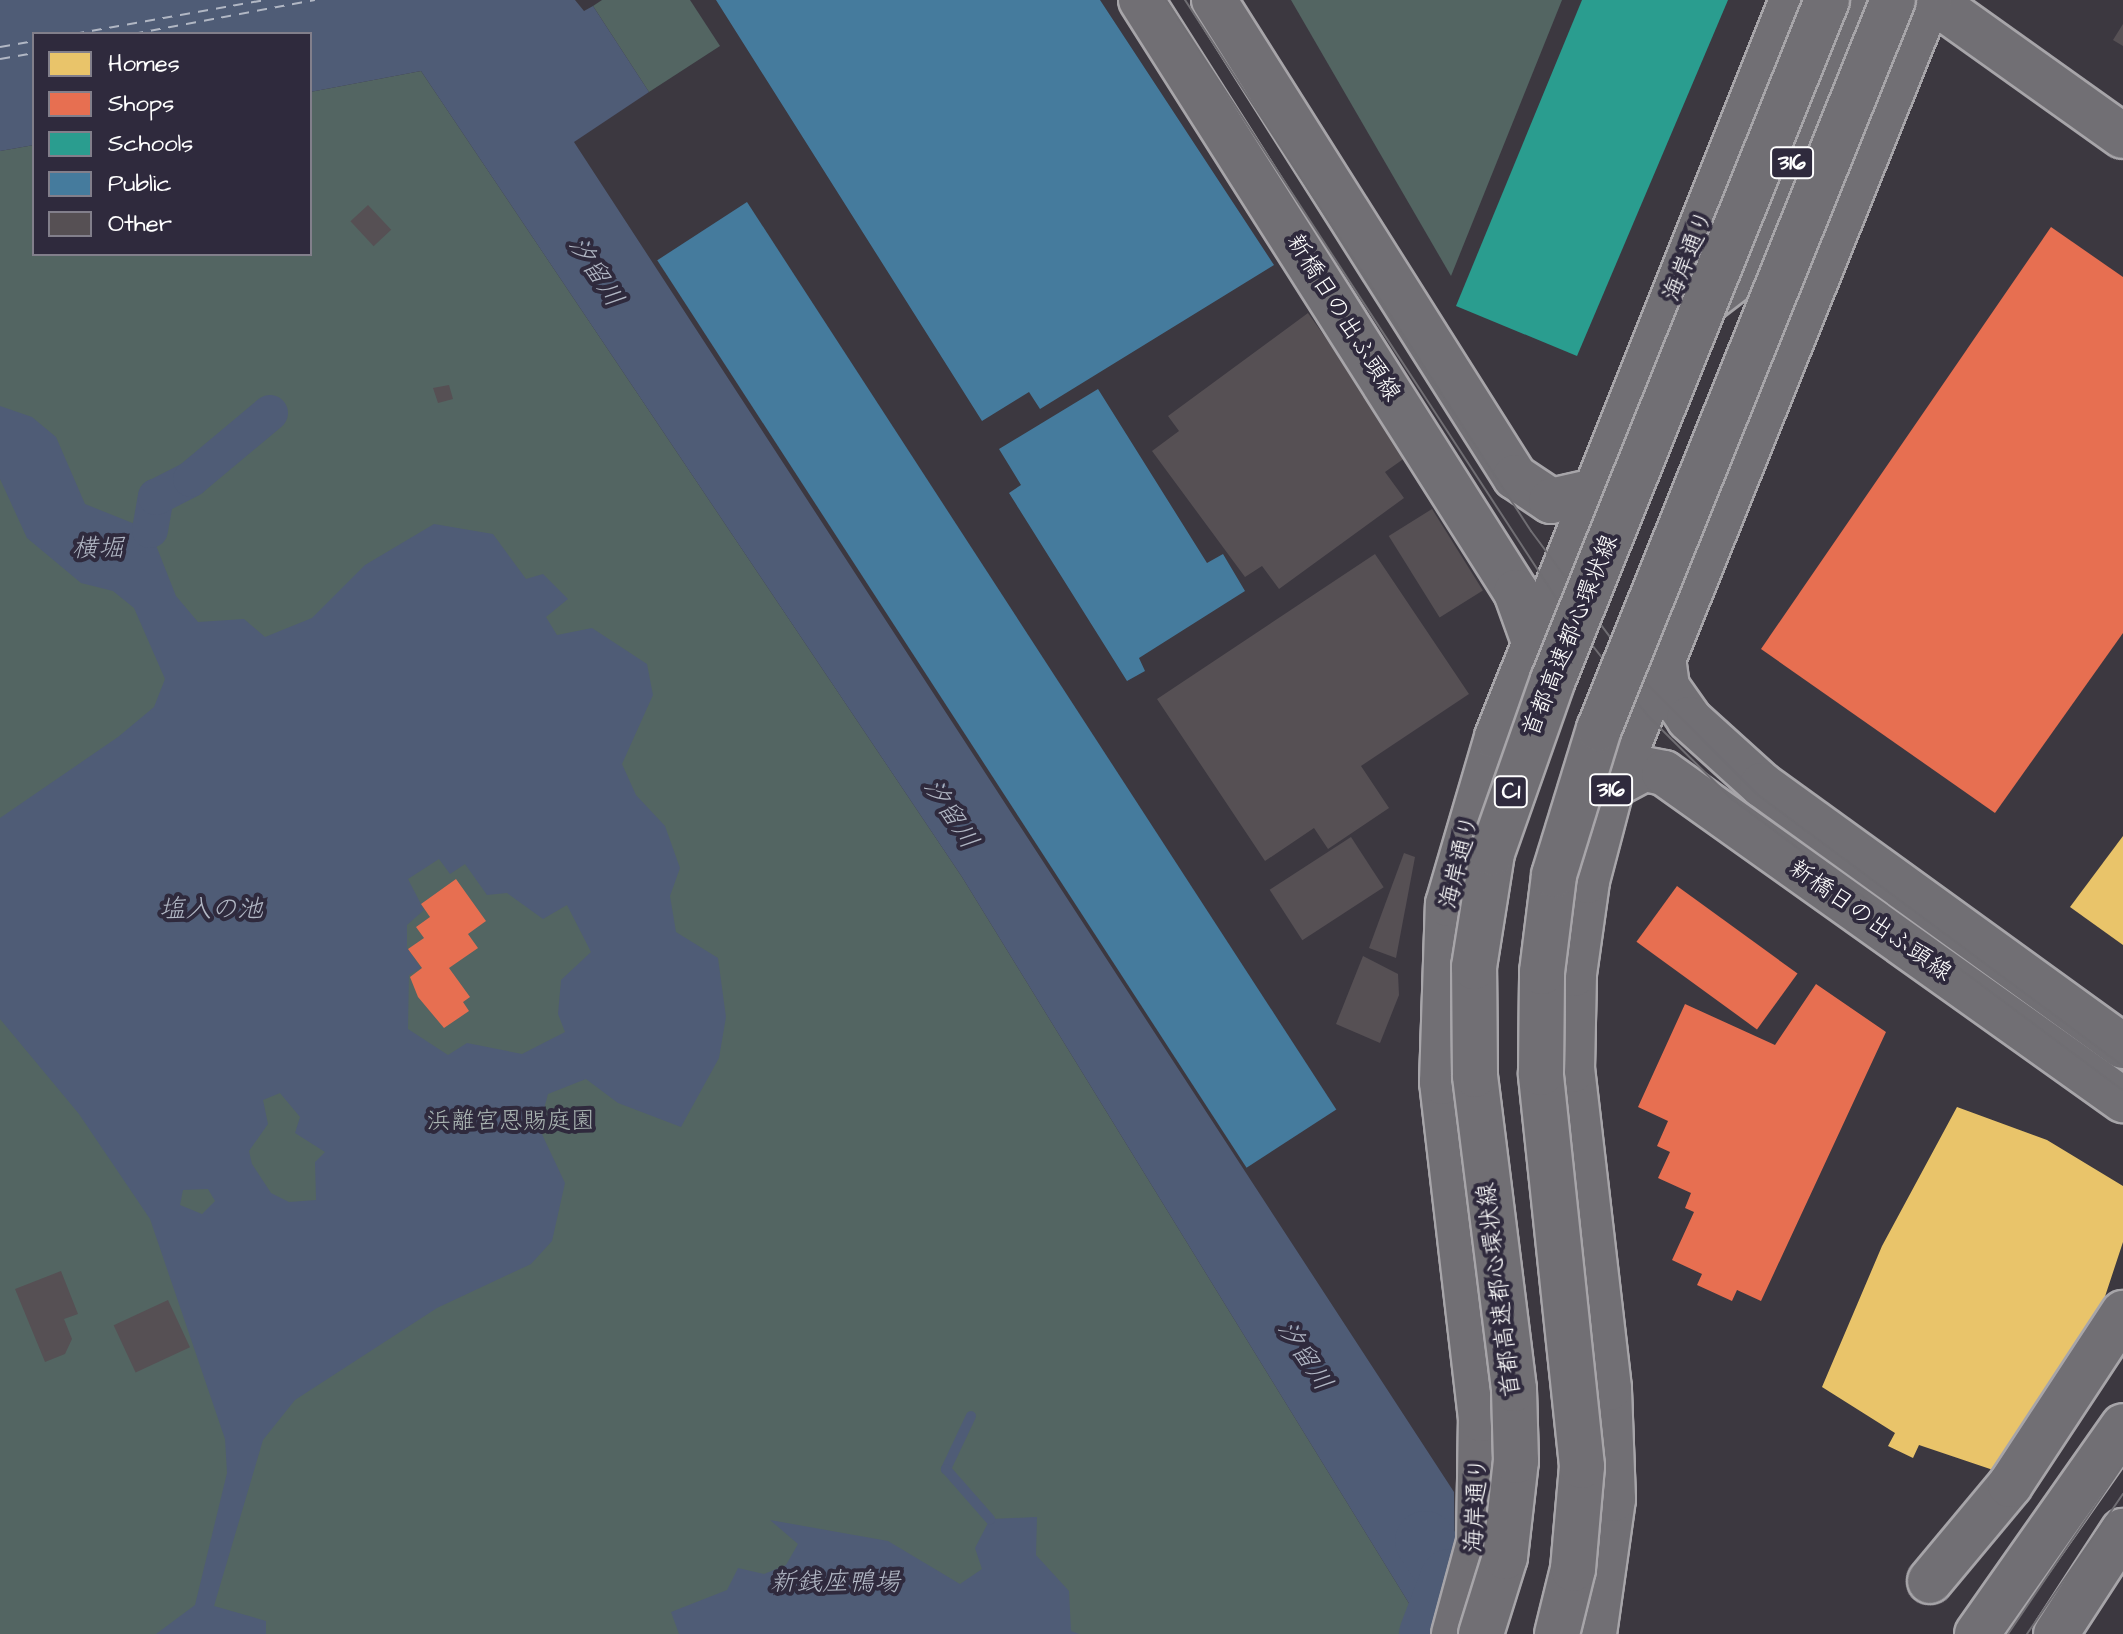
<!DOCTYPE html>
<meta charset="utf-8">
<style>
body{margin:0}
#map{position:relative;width:2123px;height:1634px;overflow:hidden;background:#3c3840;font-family:"Architects Daughter","Klee One",sans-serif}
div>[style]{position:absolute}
.green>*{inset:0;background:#536562}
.water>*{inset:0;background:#4f5c76}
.homes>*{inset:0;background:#e9c46a}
.shops>*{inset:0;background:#e76f51;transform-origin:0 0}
.schools>*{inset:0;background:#2a9d8f}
.public>*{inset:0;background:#457b9d;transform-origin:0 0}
.stream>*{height:10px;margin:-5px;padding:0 5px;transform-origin:5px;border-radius:5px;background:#4f5c76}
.canal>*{height:36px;margin:-18px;padding:0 18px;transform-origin:18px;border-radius:18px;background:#4f5c76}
.river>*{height:60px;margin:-30px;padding:0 30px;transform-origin:30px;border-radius:30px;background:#4f5c76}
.ferry>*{height:2px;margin-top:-1px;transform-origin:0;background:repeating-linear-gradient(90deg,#b1b7c4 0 10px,transparent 0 18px)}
.building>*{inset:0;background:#565054;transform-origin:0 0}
.roads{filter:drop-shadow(2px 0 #a7a5a9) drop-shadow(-2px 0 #a7a5a9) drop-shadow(0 2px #a7a5a9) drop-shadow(0 -2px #a7a5a9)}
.minor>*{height:44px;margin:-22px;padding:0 22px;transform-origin:22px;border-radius:22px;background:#716f74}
.major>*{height:44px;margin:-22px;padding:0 22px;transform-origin:22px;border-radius:22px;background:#716f74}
.tram>*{height:2px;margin:-1px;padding:0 1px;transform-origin:1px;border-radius:1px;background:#706e73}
.bridges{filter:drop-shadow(2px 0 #a7a5a9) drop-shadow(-2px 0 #a7a5a9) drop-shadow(0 2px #a7a5a9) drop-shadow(0 -2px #a7a5a9)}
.highway-bridge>*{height:44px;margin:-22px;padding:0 22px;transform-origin:22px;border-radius:22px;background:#716f74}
span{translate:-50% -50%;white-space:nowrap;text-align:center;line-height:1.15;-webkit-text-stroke:8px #2f2a3d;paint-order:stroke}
.shield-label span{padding:2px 6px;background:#2f2a3d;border:2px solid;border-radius:6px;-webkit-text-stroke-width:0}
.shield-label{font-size:22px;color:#fff;font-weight:700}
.street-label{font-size:24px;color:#fff}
.park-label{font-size:24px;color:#abb6b3}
.water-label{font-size:26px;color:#b1b7c4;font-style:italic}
.legend{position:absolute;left:32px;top:32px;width:280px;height:224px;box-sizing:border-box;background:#2f2a3d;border:2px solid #827f8b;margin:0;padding:10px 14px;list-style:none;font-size:24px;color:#fff}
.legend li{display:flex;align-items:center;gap:16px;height:40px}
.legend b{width:40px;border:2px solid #827f8b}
</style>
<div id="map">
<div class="green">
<i style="clip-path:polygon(602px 0,690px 0,720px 46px,649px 92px,593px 6px)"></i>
<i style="clip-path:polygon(1291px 0,1562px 0,1451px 276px)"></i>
<i style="clip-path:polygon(421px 71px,962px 877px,1426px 1631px,1422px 1634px,0 1634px,0 151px,34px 145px,34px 254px,310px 254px,310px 92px)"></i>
</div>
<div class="water">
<i style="clip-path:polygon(0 0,575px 0,584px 11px,593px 6px,649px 92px,574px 142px,1454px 1492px,1455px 1556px,1426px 1631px,962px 877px,421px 71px,310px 92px,310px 34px,34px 34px,34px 145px,0 151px)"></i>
<i style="clip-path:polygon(evenodd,0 406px,32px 417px,56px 437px,85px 504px,150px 530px,176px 596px,198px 622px,244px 619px,265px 637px,312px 618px,365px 565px,434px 524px,493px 534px,526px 579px,543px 574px,568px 599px,546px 617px,557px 635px,592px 628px,647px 664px,653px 695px,622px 764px,636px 795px,665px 826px,680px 868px,670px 896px,676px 932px,718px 958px,726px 1017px,719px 1058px,681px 1127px,618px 1103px,586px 1079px,548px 1094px,539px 1128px,565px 1183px,552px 1241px,531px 1264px,437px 1308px,295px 1400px,263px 1440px,214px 1606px,266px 1621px,266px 1634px,156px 1634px,195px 1605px,227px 1473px,225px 1439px,150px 1219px,79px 1114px,0 1019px,0 818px,118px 737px,154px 707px,165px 679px,134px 608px,113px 591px,81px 583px,27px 538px,0 479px,0 406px,439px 859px,450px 874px,465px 864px,487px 895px,507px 893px,543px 919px,567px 905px,591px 952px,561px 980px,558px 1014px,565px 1032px,522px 1054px,467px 1043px,448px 1055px,408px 1029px,409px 975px,421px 968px,407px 948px,407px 925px,424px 910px,408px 879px,439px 859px,0 406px,280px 1093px,300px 1117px,295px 1133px,325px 1152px,315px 1162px,316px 1200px,289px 1202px,271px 1193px,252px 1164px,249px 1151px,268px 1124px,263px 1100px,280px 1093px,0 406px,208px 1189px,215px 1201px,202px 1214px,180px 1205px,183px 1190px,208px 1189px)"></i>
<i style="clip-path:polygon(1037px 1517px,1036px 1555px,1069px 1591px,1071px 1631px,1079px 1634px,679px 1634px,671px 1612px,727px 1590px,738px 1568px,764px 1574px,786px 1565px,798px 1544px,770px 1520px,888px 1541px,960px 1584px,982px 1569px,975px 1548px,990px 1519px)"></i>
</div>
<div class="homes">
<i style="clip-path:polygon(2123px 836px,2123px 945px,2070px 907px)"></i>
<i style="clip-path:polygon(1957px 1107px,2047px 1140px,2123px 1186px,2123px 1242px,2090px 1342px,2002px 1473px,1919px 1445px,1913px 1458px,1888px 1446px,1895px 1433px,1822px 1387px,1882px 1246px)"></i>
</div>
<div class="shops">
<i style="clip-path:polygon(2051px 227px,2123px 277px,2123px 633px,1995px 813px,1761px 649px)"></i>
<i style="clip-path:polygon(456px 879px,486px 921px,468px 934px,478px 948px,449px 968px,470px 997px,463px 1002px,469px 1011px,444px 1028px,418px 997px,410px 977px,422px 968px,408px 949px,424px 938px,416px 927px,430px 917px,421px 904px)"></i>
<i style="left:1677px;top:886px;width:149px;height:69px;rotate:36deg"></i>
<i style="clip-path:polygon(1816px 984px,1886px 1032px,1761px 1301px,1737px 1290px,1732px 1301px,1697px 1285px,1702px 1274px,1672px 1260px,1694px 1212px,1685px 1208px,1691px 1193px,1658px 1178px,1670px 1152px,1657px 1146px,1668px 1121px,1638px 1107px,1685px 1004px,1775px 1045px)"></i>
</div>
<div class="schools">
<i style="clip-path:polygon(1582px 0,1728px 0,1577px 356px,1456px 306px)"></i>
</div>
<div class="public">
<i style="clip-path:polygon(716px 0,1100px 0,1274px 265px,1040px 409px,1029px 392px,982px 421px)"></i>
<i style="left:747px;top:202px;width:1082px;height:107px;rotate:57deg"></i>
<i style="clip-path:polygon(1098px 389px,1207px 563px,1223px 554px,1245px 591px,1139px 658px,1145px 671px,1127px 681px,1009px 493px,1021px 485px,999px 449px)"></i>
</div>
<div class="stream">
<i style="left:971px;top:1416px;width:59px;rotate:115.3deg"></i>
<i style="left:946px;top:1469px;width:67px;rotate:48.7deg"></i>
</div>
<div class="canal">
<i style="left:150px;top:530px;width:34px;rotate:-80deg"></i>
<i style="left:156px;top:497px;width:39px;rotate:-27deg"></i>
<i style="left:191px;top:479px;width:103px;rotate:-39.9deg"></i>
</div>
<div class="river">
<i style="left:1425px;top:1541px;width:45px;rotate:56.7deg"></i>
<i style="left:1450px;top:1579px;width:59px;rotate:110.9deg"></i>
</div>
<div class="ferry">
<i style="left:74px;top:34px;width:193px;rotate:-10.1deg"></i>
<i style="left:133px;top:34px;width:185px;rotate:-10.6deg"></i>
<i style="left:0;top:47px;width:35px;rotate:-10deg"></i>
<i style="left:0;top:59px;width:35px;rotate:-10deg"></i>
</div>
<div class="building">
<i style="clip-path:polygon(2123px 24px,2123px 46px,2113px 40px)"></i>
<i style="left:368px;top:205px;width:34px;height:24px;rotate:47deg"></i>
<i style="clip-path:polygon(1308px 313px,1409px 455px,1385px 472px,1404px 498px,1279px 589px,1262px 566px,1245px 577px,1152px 451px,1179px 431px,1168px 416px)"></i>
<i style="clip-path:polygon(449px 385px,453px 399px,438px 403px,433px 388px)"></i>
<i style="left:1432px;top:509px;width:96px;height:51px;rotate:58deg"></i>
<i style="clip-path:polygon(1375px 554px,1469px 694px,1361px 766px,1389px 808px,1328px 849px,1314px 828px,1265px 861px,1157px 699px)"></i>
<i style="left:1351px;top:837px;width:60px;height:97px;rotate:57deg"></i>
<i style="clip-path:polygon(1404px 853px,1415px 857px,1396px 958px,1369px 948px)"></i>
<i style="clip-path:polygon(1363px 956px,1398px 974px,1399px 995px,1380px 1043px,1336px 1024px)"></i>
<i style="clip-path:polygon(61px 1271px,78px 1314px,64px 1319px,72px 1339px,65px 1354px,45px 1362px,15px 1289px)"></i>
<i style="left:168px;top:1300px;width:52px;height:60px;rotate:65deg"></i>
</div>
<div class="roads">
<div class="minor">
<i style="left:1932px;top:0;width:234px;rotate:35.5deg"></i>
<i style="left:1930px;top:1581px;width:125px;rotate:-50.2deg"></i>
<i style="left:2010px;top:1485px;width:206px;rotate:-56.7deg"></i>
</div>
<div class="major">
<i style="left:1141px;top:0;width:701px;rotate:57.65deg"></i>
<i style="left:1516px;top:592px;width:53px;rotate:70.2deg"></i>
<i style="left:1214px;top:0;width:564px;rotate:57.75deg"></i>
<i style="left:1515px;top:477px;width:43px;rotate:33.7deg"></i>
<i style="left:1551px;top:501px;width:45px;rotate:-12.8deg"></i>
<i style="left:1691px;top:313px;width:76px;rotate:-37.5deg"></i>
<i style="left:1751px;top:267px;width:270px;rotate:-68.5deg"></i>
<i style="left:1850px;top:16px;width:74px;rotate:-12.5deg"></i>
<i style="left:1663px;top:658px;width:29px;rotate:82deg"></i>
<i style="left:1667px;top:687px;width:39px;rotate:55deg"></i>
<i style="left:1689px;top:719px;width:98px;rotate:42.1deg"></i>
<i style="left:1762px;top:785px;width:445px;rotate:35.9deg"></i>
<i style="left:1612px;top:786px;width:36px;rotate:-28deg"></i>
<i style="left:1644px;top:769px;width:20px;rotate:11deg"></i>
<i style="left:1664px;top:773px;width:564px;rotate:35.47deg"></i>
<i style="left:1454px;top:1634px;width:95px;rotate:-74.8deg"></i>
<i style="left:1479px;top:1542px;width:123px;rotate:-89.1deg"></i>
<i style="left:1481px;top:1419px;width:339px;rotate:-96.6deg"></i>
<i style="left:1442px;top:1082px;width:178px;rotate:-88.1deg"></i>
<i style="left:1448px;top:904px;width:174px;rotate:-73.6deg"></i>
<i style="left:1497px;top:737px;width:794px;rotate:-68.19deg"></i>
<i style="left:1594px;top:1634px;width:136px;rotate:-82deg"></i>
<i style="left:1613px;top:1499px;width:111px;rotate:-92.1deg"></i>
<i style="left:1609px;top:1388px;width:320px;rotate:-96.6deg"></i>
<i style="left:1572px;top:1070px;width:96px;rotate:-88.8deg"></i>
<i style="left:1574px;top:974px;width:94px;rotate:-82deg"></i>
<i style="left:1587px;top:881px;width:98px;rotate:-75.3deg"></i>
<i style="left:1612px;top:786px;width:848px;rotate:-68.04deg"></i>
<i style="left:1977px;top:1634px;width:254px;rotate:-54.9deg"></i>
<i style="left:2056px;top:1634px;width:123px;rotate:-57deg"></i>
</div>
</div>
<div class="tram">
<i style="left:1166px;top:0;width:725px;rotate:56.88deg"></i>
<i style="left:1562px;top:607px;width:139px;rotate:51.7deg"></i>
<i style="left:1648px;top:716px;width:118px;rotate:44.7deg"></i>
<i style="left:1732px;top:799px;width:487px;rotate:36.7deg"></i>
<i style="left:1185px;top:0;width:634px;rotate:56.91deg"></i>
<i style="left:1531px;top:531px;width:181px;rotate:53.3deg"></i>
<i style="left:1639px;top:676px;width:168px;rotate:45deg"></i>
<i style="left:1758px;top:795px;width:455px;rotate:36.6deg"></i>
<i style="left:2008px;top:1634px;width:204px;rotate:-55.8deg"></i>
<i style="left:2027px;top:1634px;width:170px;rotate:-55.6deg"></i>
</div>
<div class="bridges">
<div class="highway-bridge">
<i style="left:1481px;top:1634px;width:81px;rotate:-72.7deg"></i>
<i style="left:1505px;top:1557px;width:97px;rotate:-83.5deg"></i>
<i style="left:1516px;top:1461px;width:72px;rotate:-91.6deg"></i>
<i style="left:1514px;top:1389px;width:316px;rotate:-97.1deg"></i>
<i style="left:1475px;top:1075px;width:108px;rotate:-90.5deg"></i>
<i style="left:1474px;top:967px;width:115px;rotate:-81deg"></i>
<i style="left:1492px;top:853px;width:183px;rotate:-70.6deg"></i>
<i style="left:1553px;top:680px;width:733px;rotate:-68.05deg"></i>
<i style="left:1557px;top:1634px;width:67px;rotate:-76.2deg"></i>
<i style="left:1573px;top:1569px;width:103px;rotate:-85deg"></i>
<i style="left:1582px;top:1466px;width:395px;rotate:-96deg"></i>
<i style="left:1541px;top:1073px;width:101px;rotate:-89.4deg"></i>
<i style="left:1542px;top:972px;width:98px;rotate:-82.9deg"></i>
<i style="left:1554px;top:875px;width:153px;rotate:-72.9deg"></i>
<i style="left:1599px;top:729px;width:786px;rotate:-68.04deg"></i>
</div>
</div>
<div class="shield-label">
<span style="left:1792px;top:163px">316</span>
<span style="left:1611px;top:790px">316</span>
<span style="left:1511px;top:792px">C1</span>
</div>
<div class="street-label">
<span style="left:1689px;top:256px;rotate:-68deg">海岸通り</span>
<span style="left:1343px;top:318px;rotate:58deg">新橋日の出ふ頭線</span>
<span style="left:1571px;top:636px;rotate:-68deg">首都高速都心環状線</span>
<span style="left:1460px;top:862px;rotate:-76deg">海岸通り</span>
<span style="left:1870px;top:921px;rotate:35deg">新橋日の出ふ頭線</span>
<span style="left:1500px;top:1290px;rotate:-97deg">首都高速都心環状線</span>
<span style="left:1477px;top:1505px;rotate:-87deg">海岸通り</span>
</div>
<div class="park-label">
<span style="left:511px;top:1122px">浜離宮恩賜庭園</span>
</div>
<div class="water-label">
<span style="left:595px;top:272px;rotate:57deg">汐留川</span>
<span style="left:98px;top:549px">横堀</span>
<span style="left:950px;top:814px;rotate:57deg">汐留川</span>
<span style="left:211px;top:910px">塩入の池</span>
<span style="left:1304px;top:1356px;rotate:57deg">汐留川</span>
<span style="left:835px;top:1583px">新銭座鴨場</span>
</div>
<ul class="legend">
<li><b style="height:22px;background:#e9c46a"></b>Homes</li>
<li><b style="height:22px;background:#e76f51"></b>Shops</li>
<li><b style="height:22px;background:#2a9d8f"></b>Schools</li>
<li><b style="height:22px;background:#457b9d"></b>Public</li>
<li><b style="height:22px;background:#565054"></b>Other</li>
</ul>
</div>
